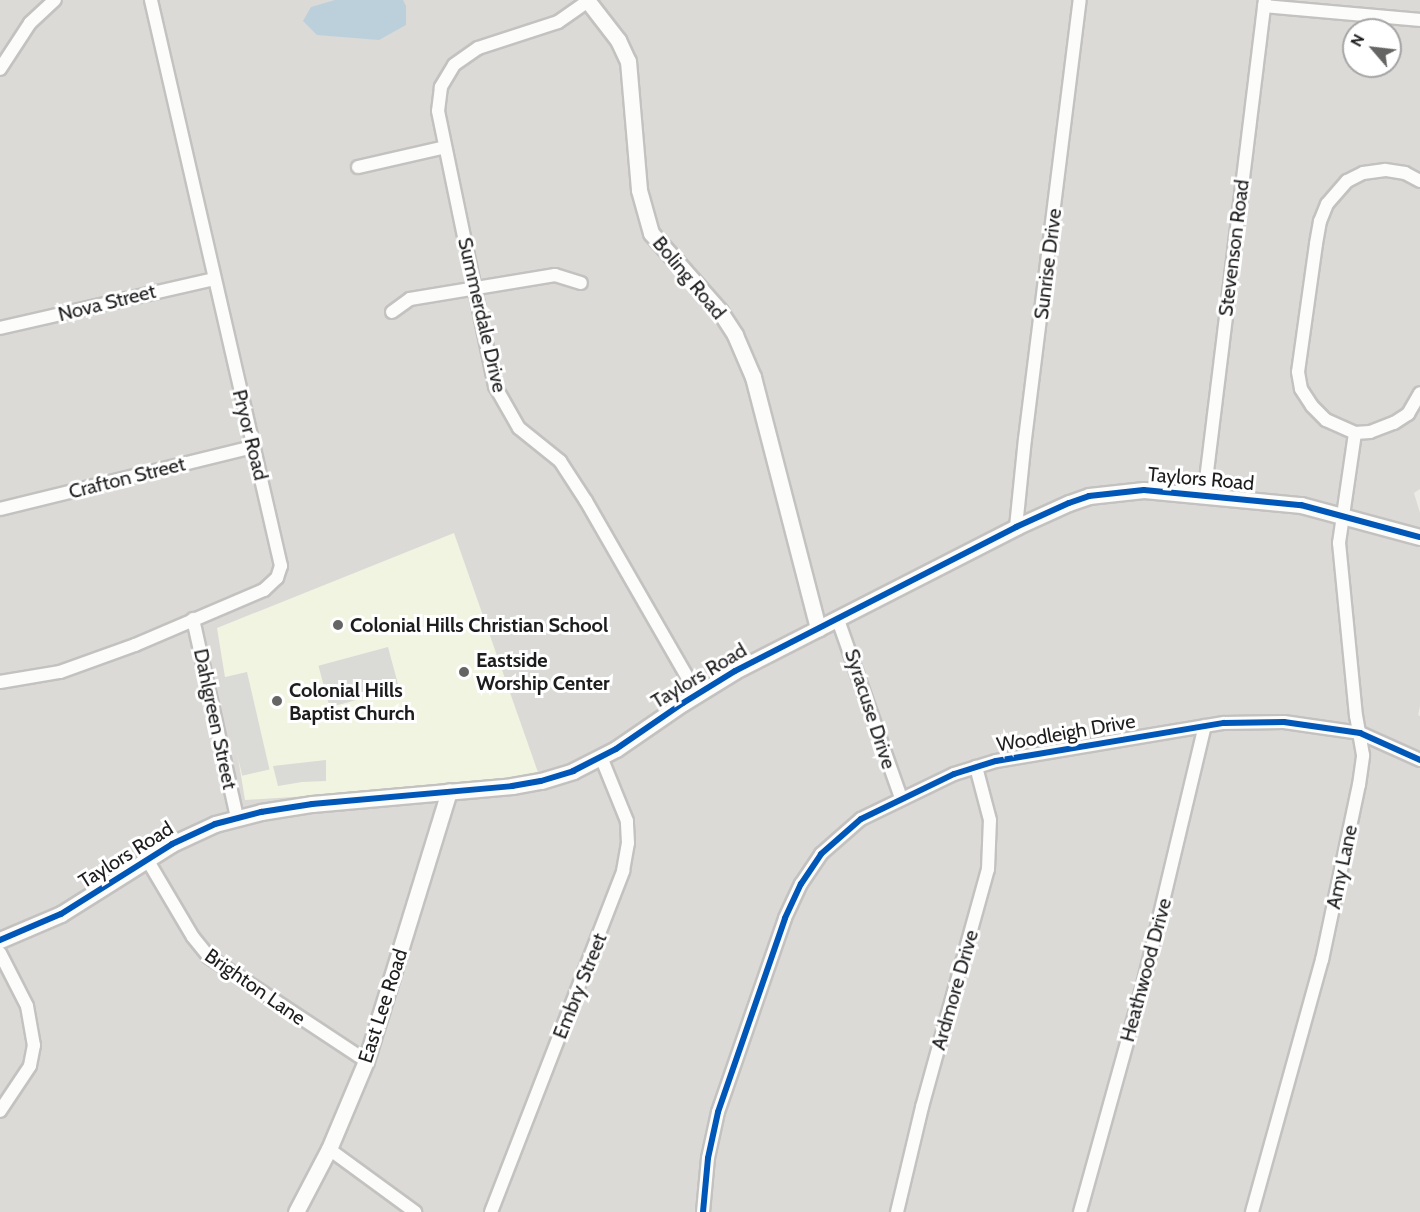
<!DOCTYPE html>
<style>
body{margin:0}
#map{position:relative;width:1420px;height:1212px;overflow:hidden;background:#ecebe6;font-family:Cabin,sans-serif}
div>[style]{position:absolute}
.residential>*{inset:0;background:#dbdad7}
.education>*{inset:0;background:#f2f4e2}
.parking>*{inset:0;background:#dadad7;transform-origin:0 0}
.water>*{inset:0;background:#bcd0dc}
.roads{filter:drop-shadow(2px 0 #c3c2c0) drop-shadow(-2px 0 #c3c2c0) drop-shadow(0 2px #c3c2c0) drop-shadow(0 -2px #c3c2c0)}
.minor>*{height:12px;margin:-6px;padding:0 6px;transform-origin:6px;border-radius:6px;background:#fcfcfb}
.tertiary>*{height:15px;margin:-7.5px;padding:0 7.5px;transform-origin:7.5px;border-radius:7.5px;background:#fcfcfb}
.cycleway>*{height:6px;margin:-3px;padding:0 3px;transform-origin:3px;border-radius:3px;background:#0057b8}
.dots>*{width:16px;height:16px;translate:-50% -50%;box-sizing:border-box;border:3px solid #fff;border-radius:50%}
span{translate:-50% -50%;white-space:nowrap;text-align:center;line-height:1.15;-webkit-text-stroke:6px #fff;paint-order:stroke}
.street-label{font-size:20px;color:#1d1d1d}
.poi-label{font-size:20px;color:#1d1d1d;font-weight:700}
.left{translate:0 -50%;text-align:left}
.north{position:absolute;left:1342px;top:18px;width:60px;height:60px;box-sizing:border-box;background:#fff;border:2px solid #a5a5a5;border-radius:50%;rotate:298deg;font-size:16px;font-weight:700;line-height:24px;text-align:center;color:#1d1d1d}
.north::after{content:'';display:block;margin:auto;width:21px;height:27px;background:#656563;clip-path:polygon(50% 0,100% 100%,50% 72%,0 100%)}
</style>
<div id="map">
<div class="residential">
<i style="clip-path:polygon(evenodd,0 0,1420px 0,1420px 489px,1414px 493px,1420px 513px,1420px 706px,1418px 715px,1420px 716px,1420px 1212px,0 1212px,0 0,1354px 30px,1390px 30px,1390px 66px,1354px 66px,1354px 30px)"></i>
</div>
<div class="education">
<i style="clip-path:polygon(454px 533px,541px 781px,245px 800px,217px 628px)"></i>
</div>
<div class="parking">
<i style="left:388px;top:647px;width:43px;height:72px;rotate:75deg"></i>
<i style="left:247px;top:672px;width:100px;height:28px;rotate:77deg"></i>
<i style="clip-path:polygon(326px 760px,326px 781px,302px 782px,278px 786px,273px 766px)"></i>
</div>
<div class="water">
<i style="clip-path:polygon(335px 0,403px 0,406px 6px,406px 25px,379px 40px,317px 35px,303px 21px,311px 7px)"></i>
</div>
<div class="roads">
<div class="minor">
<i style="left:588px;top:1px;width:37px;rotate:145deg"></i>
<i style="left:558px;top:22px;width:84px;rotate:162deg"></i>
<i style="left:478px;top:48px;width:29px;rotate:145deg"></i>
<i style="left:454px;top:65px;width:26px;rotate:121deg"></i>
<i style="left:441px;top:87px;width:24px;rotate:97deg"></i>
<i style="left:438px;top:111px;width:281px;rotate:78.3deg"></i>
<i style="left:495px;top:386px;width:48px;rotate:60.3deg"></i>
<i style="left:519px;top:428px;width:53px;rotate:38.8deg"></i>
<i style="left:560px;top:461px;width:48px;rotate:57deg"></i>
<i style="left:586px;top:501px;width:223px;rotate:60.1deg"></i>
<i style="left:1264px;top:6px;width:157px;rotate:5.1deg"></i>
<i style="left:0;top:69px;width:55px;rotate:-56.9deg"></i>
<i style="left:30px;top:23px;width:34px;rotate:-43deg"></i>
<i style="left:358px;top:167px;width:89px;rotate:-12.9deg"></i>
<i style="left:1420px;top:181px;width:17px;rotate:-152deg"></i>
<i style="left:1405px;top:173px;width:20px;rotate:-171deg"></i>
<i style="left:1385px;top:170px;width:22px;rotate:172deg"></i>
<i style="left:1363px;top:173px;width:18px;rotate:153deg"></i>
<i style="left:1347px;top:181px;width:30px;rotate:131deg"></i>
<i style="left:1327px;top:204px;width:18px;rotate:112deg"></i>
<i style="left:1320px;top:221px;width:23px;rotate:100deg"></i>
<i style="left:1316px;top:244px;width:129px;rotate:98deg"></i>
<i style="left:1298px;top:372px;width:17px;rotate:80deg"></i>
<i style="left:1301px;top:389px;width:20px;rotate:57deg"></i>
<i style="left:1312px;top:406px;width:20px;rotate:45deg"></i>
<i style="left:1326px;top:420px;width:32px;rotate:24deg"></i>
<i style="left:1355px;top:433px;width:15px;rotate:-4deg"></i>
<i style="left:1370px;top:432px;width:26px;rotate:-21deg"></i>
<i style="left:1394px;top:423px;width:17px;rotate:-33deg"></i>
<i style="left:1408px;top:414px;width:24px;rotate:-60deg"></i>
<i style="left:392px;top:312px;width:22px;rotate:-36deg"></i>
<i style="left:410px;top:299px;width:147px;rotate:-9.4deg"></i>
<i style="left:555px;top:275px;width:27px;rotate:17deg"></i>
<i style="left:0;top:328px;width:220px;rotate:-12.9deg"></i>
<i style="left:1204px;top:496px;width:500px;rotate:-83deg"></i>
<i style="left:0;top:509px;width:260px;rotate:-13.8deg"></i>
<i style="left:1016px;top:527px;width:88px;rotate:-84.2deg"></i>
<i style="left:1025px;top:439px;width:442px;rotate:-82.9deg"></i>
<i style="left:193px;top:619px;width:204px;rotate:77.5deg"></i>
<i style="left:838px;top:620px;width:189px;rotate:70.5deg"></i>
<i style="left:0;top:682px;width:61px;rotate:-9.5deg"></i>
<i style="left:60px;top:672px;width:80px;rotate:-19.8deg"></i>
<i style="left:135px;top:645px;width:140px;rotate:-23.1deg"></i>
<i style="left:264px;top:590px;width:18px;rotate:-43deg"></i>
<i style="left:277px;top:578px;width:13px;rotate:-72deg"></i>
<i style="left:281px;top:566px;width:581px;rotate:-102.94deg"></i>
<i style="left:148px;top:861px;width:88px;rotate:59.4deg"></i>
<i style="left:193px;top:937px;width:26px;rotate:51deg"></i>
<i style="left:209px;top:957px;width:188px;rotate:33.5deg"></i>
<i style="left:0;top:953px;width:59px;rotate:63deg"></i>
<i style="left:27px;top:1006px;width:40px;rotate:80deg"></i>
<i style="left:34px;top:1045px;width:21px;rotate:101deg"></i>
<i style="left:30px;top:1066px;width:54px;rotate:123.7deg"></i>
<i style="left:329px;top:1149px;width:107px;rotate:36.2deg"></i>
<i style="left:491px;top:1212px;width:366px;rotate:-68.8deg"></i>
<i style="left:623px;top:871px;width:28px;rotate:-80deg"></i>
<i style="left:628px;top:843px;width:22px;rotate:-93deg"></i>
<i style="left:627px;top:821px;width:69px;rotate:-112.1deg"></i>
<i style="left:703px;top:1212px;width:54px;rotate:-84.7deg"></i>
<i style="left:708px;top:1158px;width:47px;rotate:-77.7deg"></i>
<i style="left:718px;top:1112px;width:205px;rotate:-70.9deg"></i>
<i style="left:785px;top:918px;width:38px;rotate:-65deg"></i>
<i style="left:801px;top:884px;width:36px;rotate:-56deg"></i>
<i style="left:821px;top:854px;width:53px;rotate:-41.2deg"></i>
<i style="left:861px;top:819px;width:103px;rotate:-25.8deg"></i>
<i style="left:954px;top:774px;width:44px;rotate:-17.2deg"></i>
<i style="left:996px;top:761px;width:231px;rotate:-9.5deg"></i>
<i style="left:1224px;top:723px;width:60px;rotate:-1deg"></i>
<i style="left:1284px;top:722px;width:77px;rotate:8.2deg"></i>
<i style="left:1360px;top:733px;width:66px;rotate:24.2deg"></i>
<i style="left:897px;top:1212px;width:108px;rotate:-76.6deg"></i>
<i style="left:922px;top:1107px;width:247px;rotate:-74.5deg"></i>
<i style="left:988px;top:869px;width:49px;rotate:-87.7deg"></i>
<i style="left:990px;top:820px;width:55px;rotate:-104.8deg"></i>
<i style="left:1080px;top:1212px;width:244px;rotate:-74.5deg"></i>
<i style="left:1145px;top:977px;width:258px;rotate:-76.6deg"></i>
<i style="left:1252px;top:1212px;width:262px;rotate:-74.5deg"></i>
<i style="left:1322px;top:960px;width:179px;rotate:-78.1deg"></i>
<i style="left:1359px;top:785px;width:30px;rotate:-82deg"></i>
<i style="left:1363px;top:755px;width:40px;rotate:-100deg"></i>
<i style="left:1356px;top:716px;width:174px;rotate:-95.6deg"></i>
<i style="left:1339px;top:543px;width:111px;rotate:-81.7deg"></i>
</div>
<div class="tertiary">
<i style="left:587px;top:0;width:51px;rotate:52.2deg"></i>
<i style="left:618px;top:40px;width:23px;rotate:65deg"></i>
<i style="left:628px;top:61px;width:129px;rotate:85.1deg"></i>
<i style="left:639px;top:190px;width:45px;rotate:74.4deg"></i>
<i style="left:651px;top:233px;width:103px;rotate:48.6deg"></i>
<i style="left:719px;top:310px;width:30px;rotate:57deg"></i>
<i style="left:735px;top:335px;width:46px;rotate:66.8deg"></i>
<i style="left:753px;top:377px;width:260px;rotate:75.5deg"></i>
<i style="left:0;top:940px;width:66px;rotate:-23.1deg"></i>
<i style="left:61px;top:914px;width:131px;rotate:-32.2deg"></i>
<i style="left:172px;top:844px;width:47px;rotate:-24.9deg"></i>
<i style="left:215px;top:824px;width:48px;rotate:-14.6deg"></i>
<i style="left:261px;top:812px;width:52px;rotate:-8.9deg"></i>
<i style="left:312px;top:804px;width:201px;rotate:-5.1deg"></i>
<i style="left:512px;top:786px;width:29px;rotate:-10deg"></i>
<i style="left:541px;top:781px;width:34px;rotate:-17deg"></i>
<i style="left:573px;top:771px;width:48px;rotate:-27.1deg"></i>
<i style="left:616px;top:749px;width:81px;rotate:-34.5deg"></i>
<i style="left:683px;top:703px;width:61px;rotate:-31.6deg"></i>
<i style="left:735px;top:671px;width:316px;rotate:-27.1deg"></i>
<i style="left:1016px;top:527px;width:58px;rotate:-24.4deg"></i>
<i style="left:1069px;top:503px;width:21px;rotate:-19deg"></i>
<i style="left:1089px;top:496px;width:55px;rotate:-6.2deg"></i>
<i style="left:1144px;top:490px;width:158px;rotate:5.5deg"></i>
<i style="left:1301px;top:505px;width:123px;rotate:15.1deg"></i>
<i style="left:296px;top:1212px;width:71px;rotate:-62.4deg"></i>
<i style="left:329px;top:1149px;width:95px;rotate:-67.2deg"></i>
<i style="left:366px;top:1061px;width:282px;rotate:-72.9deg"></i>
</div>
</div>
<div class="cycleway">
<i style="left:0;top:940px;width:66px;rotate:-23.1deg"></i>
<i style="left:61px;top:914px;width:131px;rotate:-32.2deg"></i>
<i style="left:172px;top:844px;width:47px;rotate:-24.9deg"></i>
<i style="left:215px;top:824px;width:48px;rotate:-14.6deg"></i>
<i style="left:261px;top:812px;width:52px;rotate:-8.9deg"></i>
<i style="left:312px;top:804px;width:201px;rotate:-5.1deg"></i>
<i style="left:512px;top:786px;width:29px;rotate:-10deg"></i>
<i style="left:541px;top:781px;width:34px;rotate:-17deg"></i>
<i style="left:573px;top:771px;width:48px;rotate:-27.1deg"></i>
<i style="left:616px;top:749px;width:81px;rotate:-34.5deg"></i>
<i style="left:683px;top:703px;width:61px;rotate:-31.6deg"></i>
<i style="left:735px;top:671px;width:316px;rotate:-27.1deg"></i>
<i style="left:1016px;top:527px;width:58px;rotate:-24.4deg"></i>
<i style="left:1069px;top:503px;width:21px;rotate:-19deg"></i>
<i style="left:1089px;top:496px;width:55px;rotate:-6.2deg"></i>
<i style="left:1144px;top:490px;width:158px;rotate:5.5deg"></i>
<i style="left:1301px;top:505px;width:123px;rotate:15.1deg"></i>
<i style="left:703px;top:1212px;width:54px;rotate:-84.7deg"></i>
<i style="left:708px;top:1158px;width:47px;rotate:-77.7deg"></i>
<i style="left:718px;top:1112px;width:205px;rotate:-70.9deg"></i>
<i style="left:785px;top:918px;width:38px;rotate:-65deg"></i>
<i style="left:801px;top:884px;width:36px;rotate:-56deg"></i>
<i style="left:821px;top:854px;width:53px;rotate:-41.2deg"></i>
<i style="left:861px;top:819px;width:103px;rotate:-25.8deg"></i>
<i style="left:954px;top:774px;width:44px;rotate:-17.2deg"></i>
<i style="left:996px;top:761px;width:231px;rotate:-9.5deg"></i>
<i style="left:1224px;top:723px;width:60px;rotate:-1deg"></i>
<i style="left:1284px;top:722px;width:77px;rotate:8.2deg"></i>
<i style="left:1360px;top:733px;width:66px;rotate:24.2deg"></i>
</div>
<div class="dots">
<i style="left:338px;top:625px;background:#656563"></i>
<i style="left:464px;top:672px;background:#656563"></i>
<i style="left:277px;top:701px;background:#656563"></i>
</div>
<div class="street-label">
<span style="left:1234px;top:248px;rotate:-83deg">Stevenson Road</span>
<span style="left:1048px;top:264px;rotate:-83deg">Sunrise Drive</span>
<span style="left:689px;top:278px;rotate:50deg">Boling Road</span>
<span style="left:107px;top:303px;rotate:-14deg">Nova Street</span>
<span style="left:482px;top:315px;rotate:77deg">Summerdale Drive</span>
<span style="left:250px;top:435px;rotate:76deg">Pryor Road</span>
<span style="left:127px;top:478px;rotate:-14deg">Crafton Street</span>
<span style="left:1201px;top:479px;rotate:5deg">Taylors Road</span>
<span style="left:699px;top:676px;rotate:-31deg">Taylors Road</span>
<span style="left:870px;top:709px;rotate:72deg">Syracuse Drive</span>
<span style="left:215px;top:719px;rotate:78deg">Dahlgreen Street</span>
<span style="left:1066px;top:733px;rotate:-10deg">Woodleigh Drive</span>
<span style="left:126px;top:855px;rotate:-32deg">Taylors Road</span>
<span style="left:1342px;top:867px;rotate:-78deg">Amy Lane</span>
<span style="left:1146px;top:970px;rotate:-75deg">Heathwood Drive</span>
<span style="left:580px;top:986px;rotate:-68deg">Embry Street</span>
<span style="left:255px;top:987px;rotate:35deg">Brighton Lane</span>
<span style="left:955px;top:990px;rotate:-74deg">Ardmore Drive</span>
<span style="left:383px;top:1006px;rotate:-72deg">East Lee Road</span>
</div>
<div class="poi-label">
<span class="left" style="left:350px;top:625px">Colonial Hills Christian School</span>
<span class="left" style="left:476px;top:672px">Eastside<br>Worship Center</span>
<span class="left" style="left:289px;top:702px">Colonial Hills<br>Baptist Church</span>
</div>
<div class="north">N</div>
</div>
